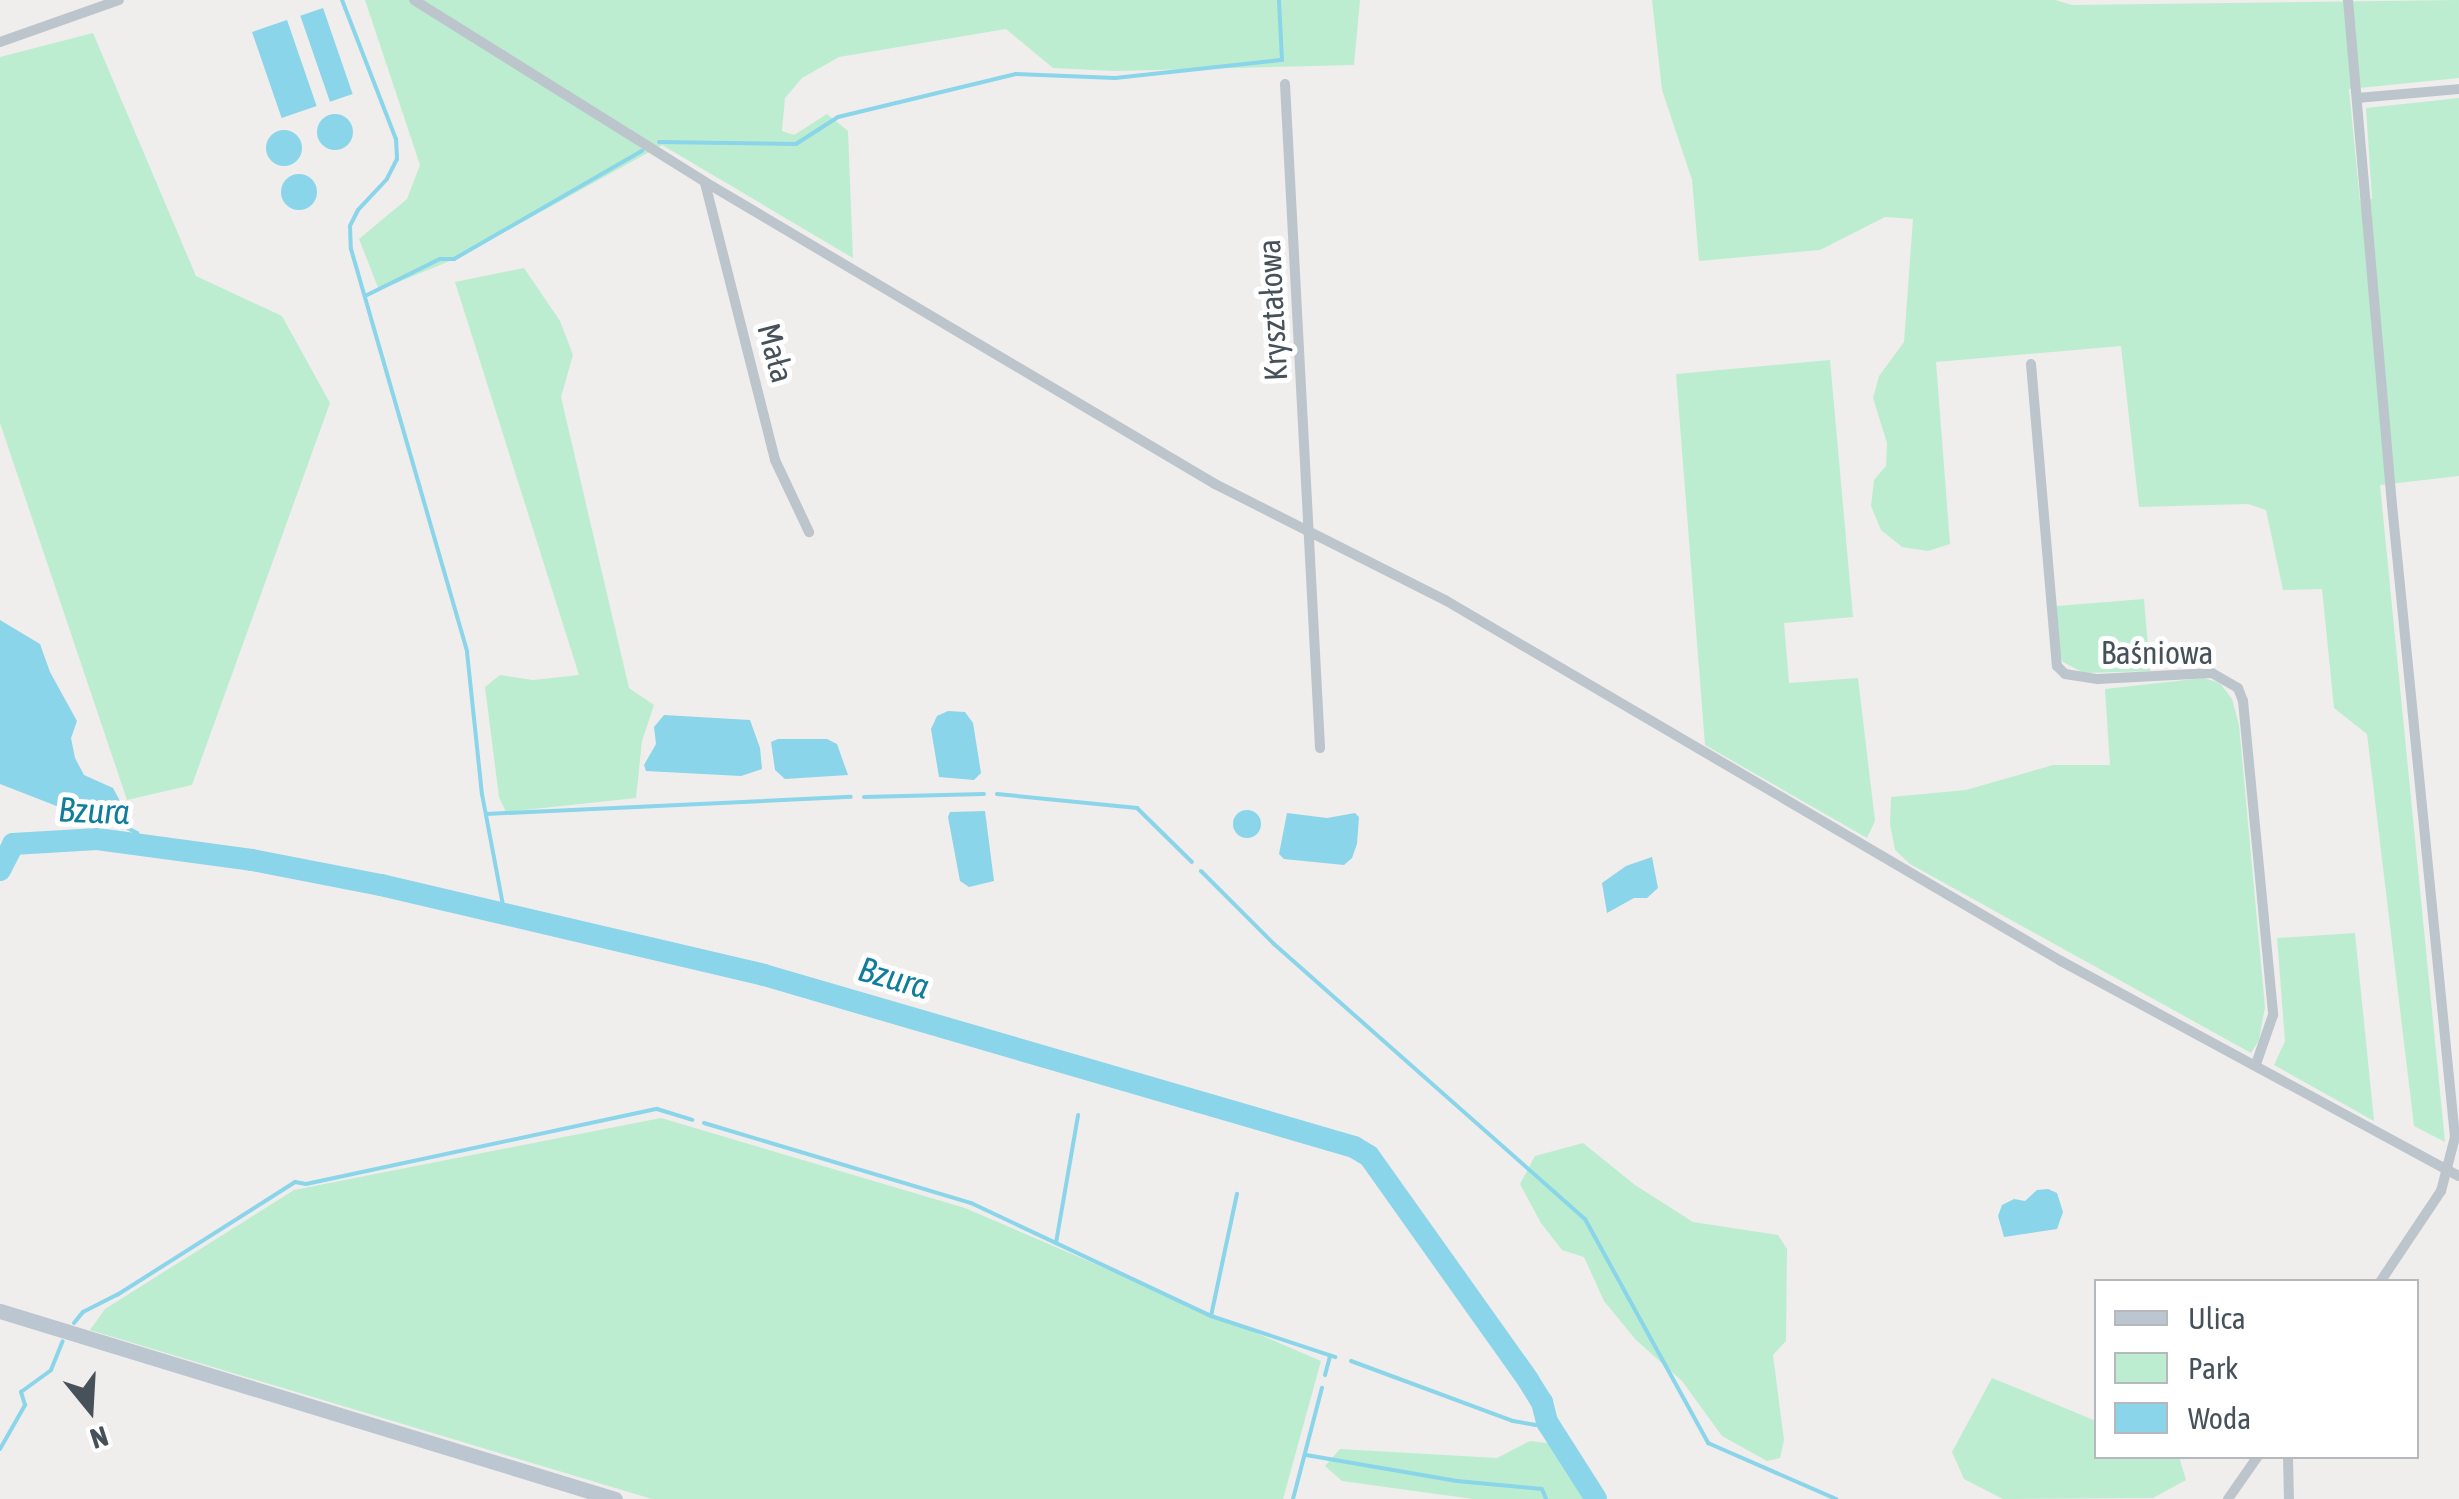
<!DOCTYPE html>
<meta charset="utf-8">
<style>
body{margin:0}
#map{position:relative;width:2459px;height:1499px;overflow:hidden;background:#f0eded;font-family:"Asap Condensed",sans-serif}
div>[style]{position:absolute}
.green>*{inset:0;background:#bcedd0}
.water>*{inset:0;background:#8ad5e9;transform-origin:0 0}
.round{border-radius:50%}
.stream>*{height:4px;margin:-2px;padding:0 2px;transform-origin:2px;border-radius:2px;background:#8ad5e9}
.river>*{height:22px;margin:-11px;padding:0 11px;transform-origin:11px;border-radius:11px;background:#8ad5e9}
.street>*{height:10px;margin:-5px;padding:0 5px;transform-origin:5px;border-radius:5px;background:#bcc5cc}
.secondary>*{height:15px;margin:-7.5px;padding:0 7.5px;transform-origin:7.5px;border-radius:7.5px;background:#bbc6d1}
span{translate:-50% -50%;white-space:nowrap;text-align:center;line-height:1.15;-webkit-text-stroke:10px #fff;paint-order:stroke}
.street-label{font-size:32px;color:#46515a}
.water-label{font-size:35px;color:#107d9d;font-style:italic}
.legend{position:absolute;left:2094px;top:1279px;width:325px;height:180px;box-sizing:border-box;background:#fff;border:2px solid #b5b9bd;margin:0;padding:12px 18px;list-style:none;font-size:30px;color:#46515a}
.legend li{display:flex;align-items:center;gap:20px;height:50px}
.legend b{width:50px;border:2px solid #b5b9bd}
.north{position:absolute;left:40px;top:1359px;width:100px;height:100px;-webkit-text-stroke:8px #fff;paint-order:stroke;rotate:162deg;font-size:28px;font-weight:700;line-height:40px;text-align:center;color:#46515a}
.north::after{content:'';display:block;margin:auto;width:35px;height:45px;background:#46515a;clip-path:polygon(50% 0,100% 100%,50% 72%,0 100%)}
</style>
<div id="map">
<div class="green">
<i style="clip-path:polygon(365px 0,1360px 0,1354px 65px,1115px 71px,1053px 68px,1006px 29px,839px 57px,802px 78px,785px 98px,782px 131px,794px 135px,827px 114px,848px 131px,853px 258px,662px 145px,457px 258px,379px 290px,359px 239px,407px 199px,420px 165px)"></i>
<i style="clip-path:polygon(1652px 0,2055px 0,2072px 5px,2459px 0,2459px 78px,2349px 89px,2360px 201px,2372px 199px,2366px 108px,2459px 98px,2459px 476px,2380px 485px,2445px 1142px,2414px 1126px,2367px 734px,2334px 708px,2322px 589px,2283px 590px,2266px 510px,2248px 504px,2139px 507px,2121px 346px,1936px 362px,1950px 544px,1928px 551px,1902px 547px,1881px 530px,1871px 506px,1874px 480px,1886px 466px,1887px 443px,1873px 398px,1879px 376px,1904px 342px,1913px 219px,1885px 217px,1820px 250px,1699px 261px,1692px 180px,1662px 90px)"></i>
<i style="clip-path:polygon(93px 33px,196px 276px,282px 316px,330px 403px,192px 785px,127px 800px,0 423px,0 57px)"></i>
<i style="clip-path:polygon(524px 268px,560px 321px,573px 355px,561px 397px,629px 688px,654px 705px,642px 741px,636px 798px,506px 812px,499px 797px,485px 687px,500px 675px,533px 680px,579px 675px,455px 282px)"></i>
<i style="clip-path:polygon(1830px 360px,1853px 617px,1784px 623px,1789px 683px,1858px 678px,1875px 821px,1867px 838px,1705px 745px,1676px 374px)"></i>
<i style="clip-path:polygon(2144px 599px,2150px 671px,2084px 673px,2063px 662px,2057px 650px,2057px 606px)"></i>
<i style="clip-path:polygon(2204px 678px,2220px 683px,2232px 699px,2239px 725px,2265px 1007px,2259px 1040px,2251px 1053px,1910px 864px,1895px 850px,1890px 824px,1891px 797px,1966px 790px,2053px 765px,2110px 765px,2105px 689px)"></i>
<i style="clip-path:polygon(2355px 933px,2374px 1121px,2274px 1065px,2285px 1041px,2277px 938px)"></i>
<i style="clip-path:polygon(661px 1118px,965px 1208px,1321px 1361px,1283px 1499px,652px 1499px,90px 1330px,105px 1309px,294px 1190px)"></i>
<i style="clip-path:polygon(1583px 1143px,1635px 1185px,1693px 1222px,1778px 1235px,1787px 1249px,1786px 1341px,1773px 1355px,1784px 1440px,1780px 1458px,1767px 1461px,1722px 1436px,1682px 1381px,1636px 1340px,1604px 1301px,1584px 1257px,1562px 1250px,1541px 1223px,1520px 1184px,1535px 1156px)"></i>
<i style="clip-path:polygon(1992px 1378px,2096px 1421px,2096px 1456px,2179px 1457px,2186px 1480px,2153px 1498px,2003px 1499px,1964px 1479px,1952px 1452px)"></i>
<i style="clip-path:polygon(1530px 1441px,1572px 1446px,1605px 1499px,1473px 1499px,1342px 1481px,1325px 1466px,1340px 1449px,1497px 1458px)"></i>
</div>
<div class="water">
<i style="left:323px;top:8px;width:91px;height:24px;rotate:71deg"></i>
<i style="left:287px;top:20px;width:91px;height:37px;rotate:71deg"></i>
<i class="round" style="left:317px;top:114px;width:36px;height:36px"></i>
<i class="round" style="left:266px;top:130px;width:36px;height:36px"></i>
<i class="round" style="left:281px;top:174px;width:36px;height:36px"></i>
<i style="clip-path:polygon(0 620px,40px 644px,50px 672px,77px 721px,71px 738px,75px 758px,84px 775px,113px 788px,120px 801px,111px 808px,72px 812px,0 784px)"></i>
<i style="clip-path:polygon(948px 711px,965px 712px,973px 723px,981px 773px,974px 780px,939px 777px,931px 729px,937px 716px)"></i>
<i style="clip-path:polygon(664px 715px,750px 720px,760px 748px,762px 769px,741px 776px,646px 771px,644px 765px,656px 744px,654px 727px)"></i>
<i style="clip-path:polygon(778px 739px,827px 739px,837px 744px,848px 775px,785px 779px,775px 770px,771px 742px)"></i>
<i class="round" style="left:1233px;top:810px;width:28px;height:28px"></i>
<i style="clip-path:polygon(985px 811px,994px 881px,969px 887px,960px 881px,948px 817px,950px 812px)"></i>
<i style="clip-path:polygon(1287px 813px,1327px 818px,1355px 813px,1359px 817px,1357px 844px,1352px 858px,1344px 865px,1284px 859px,1279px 854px)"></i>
<i style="clip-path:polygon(1652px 857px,1658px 888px,1647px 898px,1634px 898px,1607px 913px,1602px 883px,1626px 866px)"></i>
<i style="clip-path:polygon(2048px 1189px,2057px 1193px,2063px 1212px,2057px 1229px,2004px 1237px,1998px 1216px,2002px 1205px,2014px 1199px,2025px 1201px,2037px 1190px)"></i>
</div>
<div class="stream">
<i style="left:342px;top:0;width:149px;rotate:68.8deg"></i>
<i style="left:396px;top:139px;width:20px;rotate:87deg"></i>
<i style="left:397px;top:159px;width:22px;rotate:117deg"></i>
<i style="left:387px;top:179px;width:42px;rotate:133.1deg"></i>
<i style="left:358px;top:210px;width:18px;rotate:117deg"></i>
<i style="left:350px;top:226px;width:23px;rotate:88deg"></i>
<i style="left:351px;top:249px;width:419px;rotate:73.9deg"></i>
<i style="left:467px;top:652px;width:143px;rotate:84deg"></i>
<i style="left:482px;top:794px;width:124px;rotate:79.3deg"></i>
<i style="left:659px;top:142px;width:137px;rotate:0.8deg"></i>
<i style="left:796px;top:144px;width:50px;rotate:-32.7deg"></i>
<i style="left:838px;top:117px;width:183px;rotate:-13.6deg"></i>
<i style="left:1016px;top:74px;width:99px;rotate:2.3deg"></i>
<i style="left:1115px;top:78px;width:168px;rotate:-6.2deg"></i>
<i style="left:1282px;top:60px;width:60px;rotate:-92.9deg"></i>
<i style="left:365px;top:296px;width:84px;rotate:-26.3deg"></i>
<i style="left:440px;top:259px;width:14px"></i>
<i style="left:454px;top:259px;width:217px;rotate:-29.9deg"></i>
<i style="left:997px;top:794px;width:141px;rotate:5.7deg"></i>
<i style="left:1137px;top:808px;width:77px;rotate:44.5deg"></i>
<i style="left:864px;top:797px;width:120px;rotate:-1.4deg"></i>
<i style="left:100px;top:813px;width:42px;rotate:28.4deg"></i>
<i style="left:137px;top:833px;width:10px;rotate:73deg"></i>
<i style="left:486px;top:814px;width:365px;rotate:-2.7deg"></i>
<i style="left:1201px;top:871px;width:103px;rotate:45deg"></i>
<i style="left:1274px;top:944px;width:415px;rotate:41.5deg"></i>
<i style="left:1585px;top:1219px;width:256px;rotate:61.2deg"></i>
<i style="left:1708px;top:1443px;width:140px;rotate:23.6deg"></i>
<i style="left:704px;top:1123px;width:279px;rotate:16.7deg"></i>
<i style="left:971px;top:1203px;width:265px;rotate:25.2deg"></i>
<i style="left:1211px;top:1316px;width:131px;rotate:18.3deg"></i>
<i style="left:1056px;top:1243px;width:130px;rotate:-80.2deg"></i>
<i style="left:1211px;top:1316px;width:125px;rotate:-78deg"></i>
<i style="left:74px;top:1323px;width:14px;rotate:-51deg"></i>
<i style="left:83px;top:1312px;width:38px;rotate:-27deg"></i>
<i style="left:117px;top:1295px;width:211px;rotate:-32.4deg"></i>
<i style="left:295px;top:1182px;width:11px;rotate:10deg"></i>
<i style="left:306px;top:1184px;width:359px;rotate:-12.1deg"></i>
<i style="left:657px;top:1109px;width:37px;rotate:17deg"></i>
<i style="left:1351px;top:1361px;width:173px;rotate:20.3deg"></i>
<i style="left:1513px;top:1421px;width:22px;rotate:10deg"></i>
<i style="left:1535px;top:1425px;width:12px;rotate:-14deg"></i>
<i style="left:1325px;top:1375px;width:20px;rotate:-75deg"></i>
<i style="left:0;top:1449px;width:51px;rotate:-60.4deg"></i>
<i style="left:25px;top:1405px;width:14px;rotate:-107deg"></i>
<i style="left:21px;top:1392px;width:37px;rotate:-36deg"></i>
<i style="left:51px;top:1370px;width:31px;rotate:-68deg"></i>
<i style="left:1306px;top:1455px;width:153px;rotate:9.8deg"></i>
<i style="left:1457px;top:1481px;width:85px;rotate:5.4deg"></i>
<i style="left:1542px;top:1489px;width:11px;rotate:68deg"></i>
<i style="left:1293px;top:1499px;width:115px;rotate:-75.4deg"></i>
</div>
<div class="river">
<i style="left:0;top:870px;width:29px;rotate:-63deg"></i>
<i style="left:13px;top:844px;width:84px;rotate:-3.4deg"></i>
<i style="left:97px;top:839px;width:156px;rotate:7.7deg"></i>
<i style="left:252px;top:860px;width:131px;rotate:11deg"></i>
<i style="left:381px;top:885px;width:393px;rotate:13.2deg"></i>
<i style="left:764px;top:975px;width:615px;rotate:16.25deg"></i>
<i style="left:1354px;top:1147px;width:17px;rotate:31deg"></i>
<i style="left:1369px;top:1156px;width:275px;rotate:54.6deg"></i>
<i style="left:1528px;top:1380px;width:26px;rotate:58deg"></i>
<i style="left:1542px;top:1402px;width:21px;rotate:76deg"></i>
<i style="left:1547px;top:1422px;width:91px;rotate:57.5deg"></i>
</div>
<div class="street">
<i style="left:414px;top:0;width:343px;rotate:32deg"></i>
<i style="left:705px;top:182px;width:593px;rotate:30.63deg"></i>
<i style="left:1215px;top:484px;width:258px;rotate:26.8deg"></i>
<i style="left:1445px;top:600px;width:714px;rotate:30.37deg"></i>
<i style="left:2061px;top:961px;width:452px;rotate:28.4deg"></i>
<i style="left:2348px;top:0;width:507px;rotate:85.02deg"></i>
<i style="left:2392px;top:505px;width:635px;rotate:84.31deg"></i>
<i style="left:2455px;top:1137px;width:56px;rotate:104.5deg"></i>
<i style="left:2441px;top:1191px;width:110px;rotate:123.8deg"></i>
<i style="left:0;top:42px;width:126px;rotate:-19.4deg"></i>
<i style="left:1285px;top:84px;width:665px;rotate:86.98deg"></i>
<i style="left:2357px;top:98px;width:102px;rotate:-5deg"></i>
<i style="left:705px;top:183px;width:286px;rotate:75.8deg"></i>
<i style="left:775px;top:460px;width:80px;rotate:64.7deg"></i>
<i style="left:2031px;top:364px;width:303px;rotate:85.1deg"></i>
<i style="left:2057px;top:666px;width:11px;rotate:45deg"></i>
<i style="left:2065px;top:674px;width:33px;rotate:9deg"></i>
<i style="left:2098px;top:679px;width:114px;rotate:-3deg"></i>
<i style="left:2212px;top:673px;width:30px;rotate:30deg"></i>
<i style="left:2238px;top:688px;width:14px;rotate:69deg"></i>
<i style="left:2243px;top:701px;width:315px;rotate:84.5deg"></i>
<i style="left:2273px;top:1015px;width:52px;rotate:109.1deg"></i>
<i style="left:2288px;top:1456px;width:43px;rotate:88.7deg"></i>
<i style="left:2228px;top:1499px;width:52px;rotate:-55.1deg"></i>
</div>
<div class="secondary">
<i style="left:0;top:1311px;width:643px;rotate:17deg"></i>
</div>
<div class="street-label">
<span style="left:1273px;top:310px;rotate:-93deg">Kryształowa</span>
<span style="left:775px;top:353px;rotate:75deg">Mała</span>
<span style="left:2157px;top:653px">Baśniowa</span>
</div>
<div class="water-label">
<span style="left:94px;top:810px;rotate:2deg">Bzura</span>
<span style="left:894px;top:977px;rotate:16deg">Bzura</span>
</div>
<ul class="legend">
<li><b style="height:12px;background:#bbc6d1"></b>Ulica</li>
<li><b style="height:28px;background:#bcedd0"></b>Park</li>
<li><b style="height:28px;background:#8ad5e9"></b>Woda</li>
</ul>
<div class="north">N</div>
</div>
